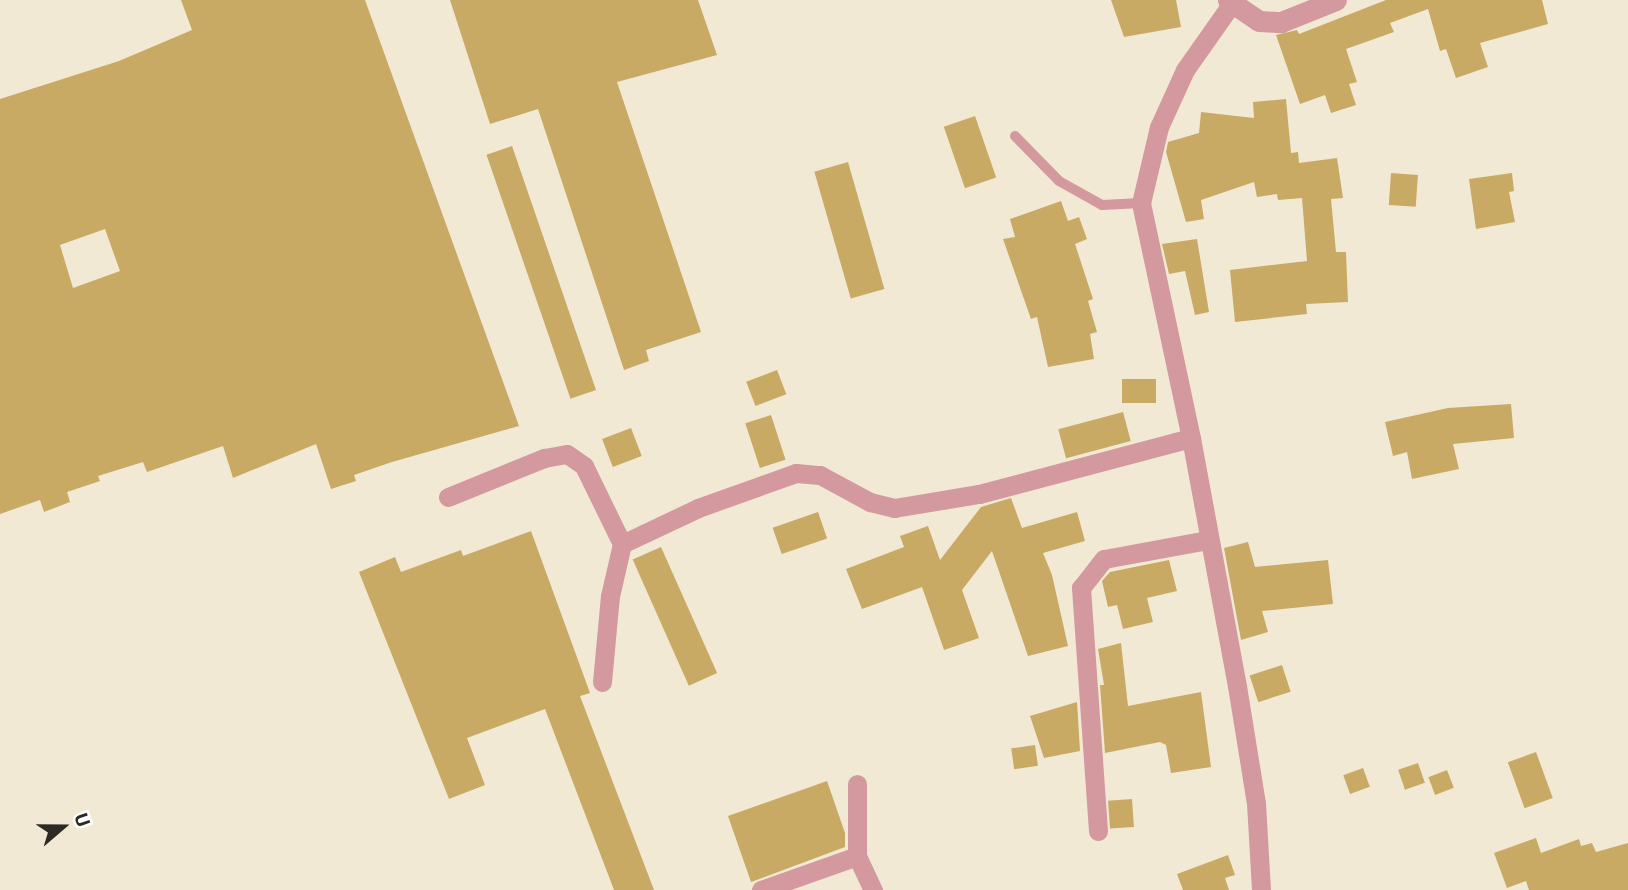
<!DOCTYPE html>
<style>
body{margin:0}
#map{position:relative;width:1628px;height:890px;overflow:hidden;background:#f2e9d5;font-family:"Exo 2",sans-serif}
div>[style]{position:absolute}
.building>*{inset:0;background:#c8aa65;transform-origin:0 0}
.service>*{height:10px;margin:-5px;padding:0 5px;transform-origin:5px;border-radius:5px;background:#d3999e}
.minor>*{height:19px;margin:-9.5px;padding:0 9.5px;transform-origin:9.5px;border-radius:9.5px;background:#d3999e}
.tertiary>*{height:21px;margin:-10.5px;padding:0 10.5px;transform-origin:10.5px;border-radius:10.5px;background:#d3999e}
span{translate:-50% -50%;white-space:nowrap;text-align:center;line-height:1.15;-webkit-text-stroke:6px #fff;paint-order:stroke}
.north{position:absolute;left:28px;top:792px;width:70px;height:70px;-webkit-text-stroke:5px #fff;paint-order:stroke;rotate:70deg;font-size:19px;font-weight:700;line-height:28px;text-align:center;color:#2d2a23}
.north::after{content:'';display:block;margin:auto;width:24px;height:32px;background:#2d2a23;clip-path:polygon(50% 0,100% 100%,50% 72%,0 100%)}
</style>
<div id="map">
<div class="building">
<i style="clip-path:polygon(evenodd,181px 0,365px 0,519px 426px,392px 462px,354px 475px,356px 481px,331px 489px,316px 444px,233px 478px,223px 446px,147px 472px,143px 462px,98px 476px,100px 481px,67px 492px,70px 502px,44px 512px,40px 500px,0 514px,0 99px,119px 61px,192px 30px,181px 0,105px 229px,120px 271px,73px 288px,60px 245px,105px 229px)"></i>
<i style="clip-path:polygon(450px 0,698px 0,717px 55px,617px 82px,701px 332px,646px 350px,649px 361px,624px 370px,538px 109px,490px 124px)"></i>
<i style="clip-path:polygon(1111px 0,1176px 0,1181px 27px,1124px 37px)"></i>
<i style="clip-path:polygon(1386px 0,1542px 0,1548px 24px,1480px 43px,1488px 67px,1456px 78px,1446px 49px,1440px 51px,1428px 9px,1390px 23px,1394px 32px,1346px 49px,1357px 82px,1349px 84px,1356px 105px,1331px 113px,1325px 95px,1300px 104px,1276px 35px,1297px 30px,1299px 34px)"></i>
<i style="clip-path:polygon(1286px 99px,1291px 153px,1298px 152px,1299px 163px,1337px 158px,1343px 198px,1331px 199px,1336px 252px,1346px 252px,1348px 302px,1306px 304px,1307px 314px,1235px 322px,1230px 270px,1307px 261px,1302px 198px,1278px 200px,1277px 194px,1257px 197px,1254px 182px,1201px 200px,1204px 219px,1186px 222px,1166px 152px,1168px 142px,1199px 133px,1201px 112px,1254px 118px,1253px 102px)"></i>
<i style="left:975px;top:116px;width:65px;height:33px;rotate:71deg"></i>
<i style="left:512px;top:146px;width:258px;height:27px;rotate:71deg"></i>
<i style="left:848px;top:162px;width:132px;height:35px;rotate:74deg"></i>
<i style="left:1391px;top:173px;width:27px;height:32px;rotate:4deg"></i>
<i style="clip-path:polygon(1512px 173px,1514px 191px,1509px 192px,1515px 222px,1476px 229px,1469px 179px)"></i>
<i style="clip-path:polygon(1061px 201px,1068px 221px,1079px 217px,1087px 239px,1075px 244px,1093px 299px,1088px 301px,1097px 332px,1090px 334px,1094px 359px,1048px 367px,1037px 317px,1031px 319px,1003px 239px,1015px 237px,1010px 219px)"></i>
<i style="clip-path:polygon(1197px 239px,1209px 312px,1195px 315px,1185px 271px,1169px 274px,1162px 244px)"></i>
<i style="left:777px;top:370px;width:26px;height:33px;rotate:69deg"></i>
<i style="left:1122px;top:379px;width:34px;height:24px"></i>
<i style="clip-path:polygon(1511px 404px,1514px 438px,1453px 444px,1459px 469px,1412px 479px,1407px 452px,1393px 456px,1385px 422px,1448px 408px)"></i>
<i style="left:1123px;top:412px;width:30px;height:67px;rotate:75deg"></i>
<i style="left:771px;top:415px;width:47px;height:27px;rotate:72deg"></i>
<i style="left:631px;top:428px;width:30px;height:31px;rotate:69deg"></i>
<i style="clip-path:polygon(1011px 498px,1022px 528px,1077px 512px,1085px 541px,1043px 553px,1052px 575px,1068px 646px,1028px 656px,992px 551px,962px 590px,979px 638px,944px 650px,922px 587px,862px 609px,846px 569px,904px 547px,900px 536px,928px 526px,940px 560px,981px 507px)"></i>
<i style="left:818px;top:512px;width:28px;height:48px;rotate:71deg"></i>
<i style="clip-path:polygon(531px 531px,590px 693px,580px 696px,654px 890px,614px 890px,545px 709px,467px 738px,485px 785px,449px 799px,359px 572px,395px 557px,401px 572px,461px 550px,463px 556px)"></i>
<i style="clip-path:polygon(1248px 542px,1255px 567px,1328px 560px,1333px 604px,1262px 611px,1268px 632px,1241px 640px,1224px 548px)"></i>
<i style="left:661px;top:547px;width:138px;height:31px;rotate:66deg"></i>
<i style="clip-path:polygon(1169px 560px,1177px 591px,1147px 598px,1153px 622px,1123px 629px,1117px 605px,1108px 607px,1102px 581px,1110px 572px)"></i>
<i style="clip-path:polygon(1121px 643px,1128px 706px,1201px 692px,1211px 767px,1171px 773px,1166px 745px,1160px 742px,1105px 753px,1100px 685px,1104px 685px,1098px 649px)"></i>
<i style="left:1282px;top:665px;width:28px;height:34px;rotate:72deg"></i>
<i style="clip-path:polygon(1077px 702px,1080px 751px,1044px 758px,1030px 716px)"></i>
<i style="left:1035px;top:745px;width:21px;height:24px;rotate:82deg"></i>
<i style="left:1536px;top:752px;width:49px;height:30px;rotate:70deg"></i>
<i style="left:1418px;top:763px;width:21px;height:21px;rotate:71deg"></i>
<i style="left:1363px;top:768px;width:20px;height:21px;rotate:70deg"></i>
<i style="left:1447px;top:770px;width:19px;height:20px;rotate:69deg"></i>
<i style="clip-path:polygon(827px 781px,845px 833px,845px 847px,751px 882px,728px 816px)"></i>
<i style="left:1132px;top:799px;width:28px;height:24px;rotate:86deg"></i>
<i style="clip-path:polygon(1536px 838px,1541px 853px,1579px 839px,1581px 846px,1592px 843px,1596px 852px,1628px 843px,1628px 890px,1529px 890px,1526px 881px,1507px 888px,1494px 853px)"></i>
<i style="clip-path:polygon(1228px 855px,1235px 875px,1225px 878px,1229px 890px,1183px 890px,1177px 874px)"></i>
</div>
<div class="service">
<i style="left:1015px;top:136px;width:63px;rotate:45.6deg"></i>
<i style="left:1059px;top:181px;width:49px;rotate:29.2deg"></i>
<i style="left:1102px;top:205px;width:39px;rotate:-3deg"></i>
</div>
<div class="minor">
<i style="left:1230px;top:6px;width:78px;rotate:125.1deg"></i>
<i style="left:1185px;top:70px;width:63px;rotate:114.5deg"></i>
<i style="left:1159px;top:127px;width:78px;rotate:103.3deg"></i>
<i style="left:1141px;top:203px;width:240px;rotate:78deg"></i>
<i style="left:1191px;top:438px;width:252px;rotate:79.5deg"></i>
<i style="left:1237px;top:686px;width:119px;rotate:80.8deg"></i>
<i style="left:1256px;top:803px;width:87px;rotate:86.7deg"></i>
<i style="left:448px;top:497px;width:104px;rotate:-22.1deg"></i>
<i style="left:544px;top:458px;width:23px;rotate:-10deg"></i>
<i style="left:567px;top:454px;width:21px;rotate:35deg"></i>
<i style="left:584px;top:466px;width:87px;rotate:64deg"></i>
<i style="left:622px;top:544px;width:84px;rotate:-25.3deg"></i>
<i style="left:698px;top:508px;width:104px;rotate:-19.7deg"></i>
<i style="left:796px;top:473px;width:24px;rotate:5deg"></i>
<i style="left:820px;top:475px;width:57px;rotate:28.4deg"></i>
<i style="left:870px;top:502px;width:25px;rotate:14deg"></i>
<i style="left:894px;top:508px;width:86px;rotate:-9.4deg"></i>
<i style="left:979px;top:494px;width:219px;rotate:-14.8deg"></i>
<i style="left:602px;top:682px;width:86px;rotate:-84.7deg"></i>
<i style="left:610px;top:596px;width:53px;rotate:-77deg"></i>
<i style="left:857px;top:784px;width:72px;rotate:90deg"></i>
<i style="left:857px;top:856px;width:38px;rotate:65deg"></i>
<i style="left:1098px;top:831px;width:244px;rotate:-94deg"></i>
<i style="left:1081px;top:588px;width:37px;rotate:-52deg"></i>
<i style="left:1104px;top:559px;width:106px;rotate:-10.4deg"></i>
<i style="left:761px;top:890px;width:102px;rotate:-19.5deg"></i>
</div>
<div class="tertiary">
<i style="left:1228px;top:0;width:37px;rotate:34deg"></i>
<i style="left:1259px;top:21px;width:22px;rotate:3deg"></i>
<i style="left:1281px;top:22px;width:59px;rotate:-21.8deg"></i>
</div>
<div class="north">U</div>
</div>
